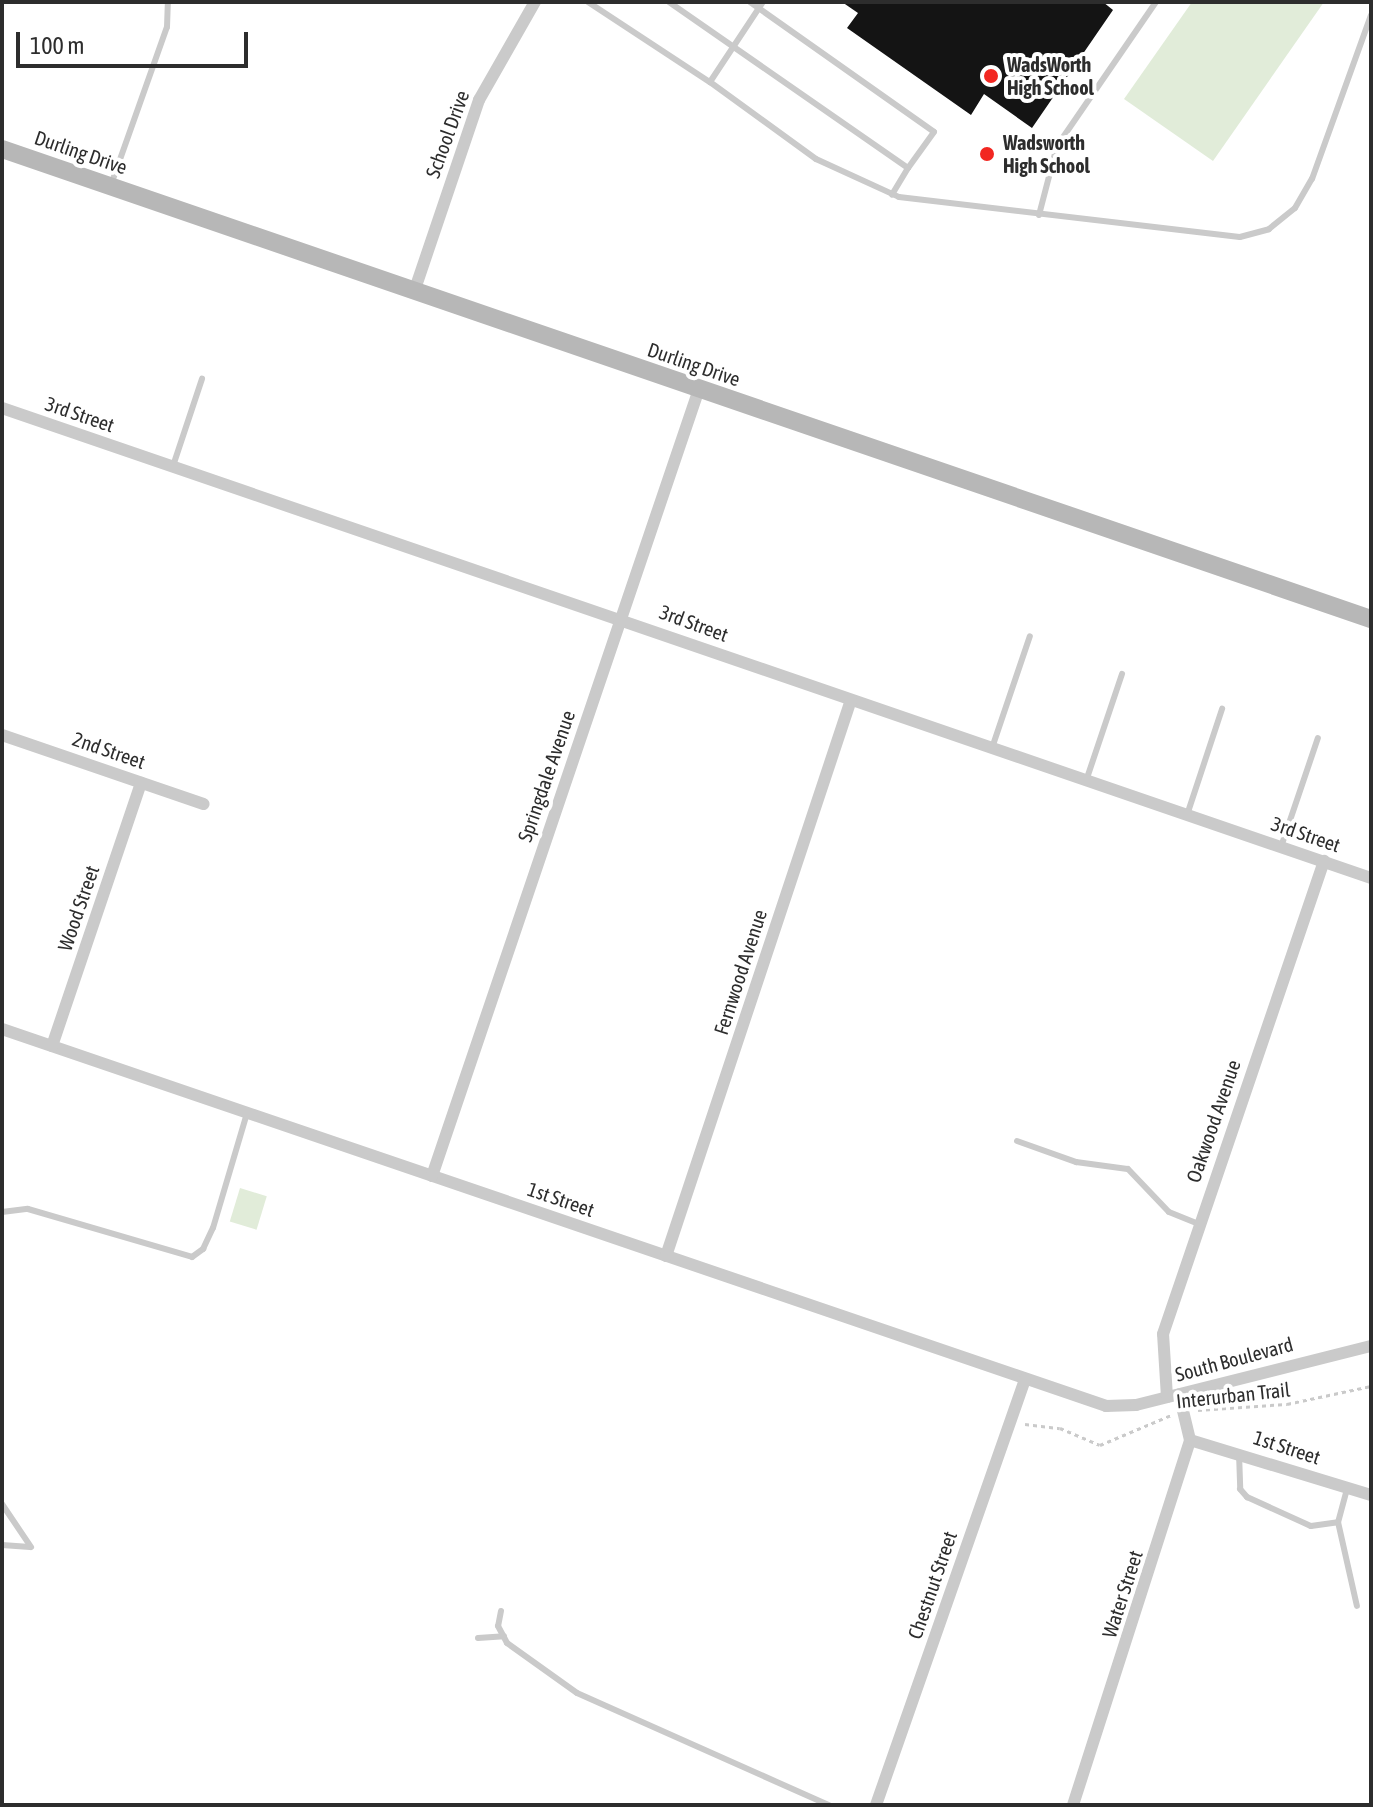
<!DOCTYPE html>
<style>
body{margin:0}
#map{position:relative;width:1373px;height:1807px;overflow:hidden;background:#fff;font-family:"Asap Condensed",sans-serif}
div>[style]{position:absolute}
.green>*{inset:0;background:#e1ecd9;transform-origin:0 0}
.building>*{inset:0;background:#141414}
.path>*{height:3px;margin-top:-1.5px;transform-origin:0;background:repeating-linear-gradient(90deg,#cacaca 0 4px,transparent 0 8px)}
.lane>*{height:6px;margin:-3px;padding:0 3px;transform-origin:3px;border-radius:3px;background:#cacaca}
.street>*{height:12px;margin:-6px;padding:0 6px;transform-origin:6px;border-radius:6px;background:#cacaca}
.secondary>*{height:18px;margin:-9px;padding:0 9px;transform-origin:9px;border-radius:9px;background:#b7b7b7}
.dots>*{width:22px;height:22px;translate:-50% -50%;box-sizing:border-box;border:4px solid #fff;border-radius:50%}
span{translate:-50% -50%;white-space:nowrap;text-align:center;line-height:1.15;-webkit-text-stroke:8px #fff;paint-order:stroke}
.poi-label{font-size:20px;color:#2d2d2d;font-weight:700}
.left{translate:0 -50%;text-align:left}
.street-label{font-size:20px;color:#2d2d2d}
.frame{position:absolute;inset:0;border:4px solid #2d2d2d;pointer-events:none}
.scale{position:absolute;left:16px;top:32px;width:232px;height:36px;box-sizing:border-box;border:4px solid #2d2d2d;border-top:0;padding-left:10px;font-size:24px;line-height:28px;white-space:nowrap;color:#2d2d2d;-webkit-text-stroke:6px #fff;paint-order:stroke}
</style>
<div id="map">
<div class="green">
<i style="clip-path:polygon(1192px 2px,1324px 2px,1213px 161px,1124px 99px)"></i>
<i style="left:240px;top:1188px;width:28px;height:35px;rotate:17deg"></i>
</div>
<div class="building">
<i style="clip-path:polygon(842px 2px,1103px 2px,1113px 10px,1032px 128px,984px 94px,971px 115px,847px 28px,858px 13px)"></i>
</div>
<div class="path">
<i style="left:1198px;top:1410px;width:89px;rotate:-3.9deg"></i>
<i style="left:1287px;top:1404px;width:86px;rotate:-12.1deg"></i>
<i style="left:1025px;top:1424px;width:35px;rotate:7deg"></i>
<i style="left:1060px;top:1428px;width:43px;rotate:23deg"></i>
<i style="left:1100px;top:1445px;width:77px;rotate:-22.9deg"></i>
</div>
<div class="lane">
<i style="left:588px;top:2px;width:146px;rotate:33.3deg"></i>
<i style="left:710px;top:82px;width:96px;rotate:-56.5deg"></i>
<i style="left:669px;top:2px;width:291px;rotate:34.8deg"></i>
<i style="left:908px;top:168px;width:31px;rotate:121deg"></i>
<i style="left:750px;top:2px;width:225px;rotate:35.2deg"></i>
<i style="left:934px;top:132px;width:44px;rotate:125.8deg"></i>
<i style="left:710px;top:82px;width:131px;rotate:36deg"></i>
<i style="left:816px;top:159px;width:91px;rotate:24.6deg"></i>
<i style="left:899px;top:197px;width:343px;rotate:6.7deg"></i>
<i style="left:1240px;top:237px;width:30px;rotate:-15deg"></i>
<i style="left:1269px;top:229px;width:33px;rotate:-39deg"></i>
<i style="left:1295px;top:208px;width:34px;rotate:-60deg"></i>
<i style="left:1312px;top:179px;width:174px;rotate:-70.2deg"></i>
<i style="left:112px;top:182px;width:164px;rotate:-70.5deg"></i>
<i style="left:167px;top:27px;width:25px;rotate:-88deg"></i>
<i style="left:1039px;top:215px;width:71px;rotate:-75.4deg"></i>
<i style="left:1057px;top:146px;width:175px;rotate:-55.5deg"></i>
<i style="left:173px;top:466px;width:92px;rotate:-71.6deg"></i>
<i style="left:992px;top:748px;width:118px;rotate:-71.3deg"></i>
<i style="left:1086px;top:781px;width:113px;rotate:-71.4deg"></i>
<i style="left:1187px;top:815px;width:112px;rotate:-71.7deg"></i>
<i style="left:1281px;top:847px;width:115px;rotate:-71.3deg"></i>
<i style="left:1017px;top:1141px;width:63px;rotate:19.6deg"></i>
<i style="left:1076px;top:1162px;width:52px;rotate:7.7deg"></i>
<i style="left:1128px;top:1169px;width:59px;rotate:46.4deg"></i>
<i style="left:1169px;top:1212px;width:32px;rotate:22deg"></i>
<i style="left:2px;top:1212px;width:26px;rotate:-7deg"></i>
<i style="left:28px;top:1209px;width:171px;rotate:16.3deg"></i>
<i style="left:192px;top:1257px;width:14px;rotate:-36deg"></i>
<i style="left:203px;top:1249px;width:23px;rotate:-65deg"></i>
<i style="left:213px;top:1228px;width:120px;rotate:-73.5deg"></i>
<i style="left:1239px;top:1453px;width:36px;rotate:88deg"></i>
<i style="left:1240px;top:1489px;width:11px;rotate:49deg"></i>
<i style="left:1247px;top:1497px;width:70px;rotate:24.4deg"></i>
<i style="left:1311px;top:1526px;width:27px;rotate:-8deg"></i>
<i style="left:1347px;top:1489px;width:34px;rotate:105deg"></i>
<i style="left:1338px;top:1522px;width:86px;rotate:77.3deg"></i>
<i style="left:2px;top:1504px;width:52px;rotate:56deg"></i>
<i style="left:2px;top:1545px;width:28px;rotate:4deg"></i>
<i style="left:501px;top:1611px;width:15px;rotate:101deg"></i>
<i style="left:498px;top:1626px;width:19px;rotate:62deg"></i>
<i style="left:507px;top:1643px;width:86px;rotate:35.5deg"></i>
<i style="left:577px;top:1693px;width:276px;rotate:24deg"></i>
<i style="left:478px;top:1638px;width:26px;rotate:-4deg"></i>
</div>
<div class="street">
<i style="left:415px;top:289px;width:200px;rotate:-71.3deg"></i>
<i style="left:479px;top:100px;width:113px;rotate:-60.3deg"></i>
<i style="left:2px;top:408px;width:1447px;rotate:18.95deg"></i>
<i style="left:2px;top:735px;width:213px;rotate:18.9deg"></i>
<i style="left:2px;top:1029px;width:1167px;rotate:18.85deg"></i>
<i style="left:1106px;top:1406px;width:30px;rotate:-2deg"></i>
<i style="left:1136px;top:1405px;width:242px;rotate:-14.1deg"></i>
<i style="left:52px;top:1046px;width:278px;rotate:-71.3deg"></i>
<i style="left:432px;top:1176px;width:831px;rotate:-71.26deg"></i>
<i style="left:666px;top:1256px;width:586px;rotate:-71.6deg"></i>
<i style="left:1167px;top:1397px;width:63px;rotate:-93.6deg"></i>
<i style="left:1163px;top:1334px;width:500px;rotate:-71.2deg"></i>
<i style="left:1190px;top:1440px;width:189px;rotate:16.9deg"></i>
<i style="left:876px;top:1805px;width:451px;rotate:-70.7deg"></i>
<i style="left:1073px;top:1805px;width:383px;rotate:-72.2deg"></i>
<i style="left:1190px;top:1440px;width:47px;rotate:-103.4deg"></i>
</div>
<div class="secondary">
<i style="left:2px;top:149px;width:1447px;rotate:18.95deg"></i>
</div>
<div class="dots">
<i style="left:991px;top:76px;background:#f22721"></i>
<i style="left:987px;top:154px;background:#f22721"></i>
</div>
<div class="poi-label">
<span class="left" style="left:1007px;top:76px">WadsWorth<br>High School</span>
<span class="left" style="left:1003px;top:154px">Wadsworth<br>High School</span>
</div>
<div class="street-label">
<span style="left:447px;top:134px;rotate:-70deg">School Drive</span>
<span style="left:81px;top:152px;rotate:19deg">Durling Drive</span>
<span style="left:694px;top:364px;rotate:19deg">Durling Drive</span>
<span style="left:80px;top:414px;rotate:19deg">3rd Street</span>
<span style="left:694px;top:623px;rotate:20deg">3rd Street</span>
<span style="left:109px;top:750px;rotate:19deg">2nd Street</span>
<span style="left:546px;top:776px;rotate:-71deg">Springdale Avenue</span>
<span style="left:1306px;top:834px;rotate:19deg">3rd Street</span>
<span style="left:78px;top:908px;rotate:-71deg">Wood Street</span>
<span style="left:740px;top:972px;rotate:-72deg">Fernwood Avenue</span>
<span style="left:1213px;top:1121px;rotate:-71deg">Oakwood Avenue</span>
<span style="left:561px;top:1199px;rotate:19deg">1st Street</span>
<span style="left:1234px;top:1359px;rotate:-15deg">South Boulevard</span>
<span style="left:1233px;top:1395px;rotate:-6deg">Interurban Trail</span>
<span style="left:1287px;top:1447px;rotate:18deg">1st Street</span>
<span style="left:932px;top:1585px;rotate:-71deg">Chestnut Street</span>
<span style="left:1122px;top:1594px;rotate:-72deg">Water Street</span>
</div>
<div class="frame"></div>
<div class="scale">100 m</div>
</div>
